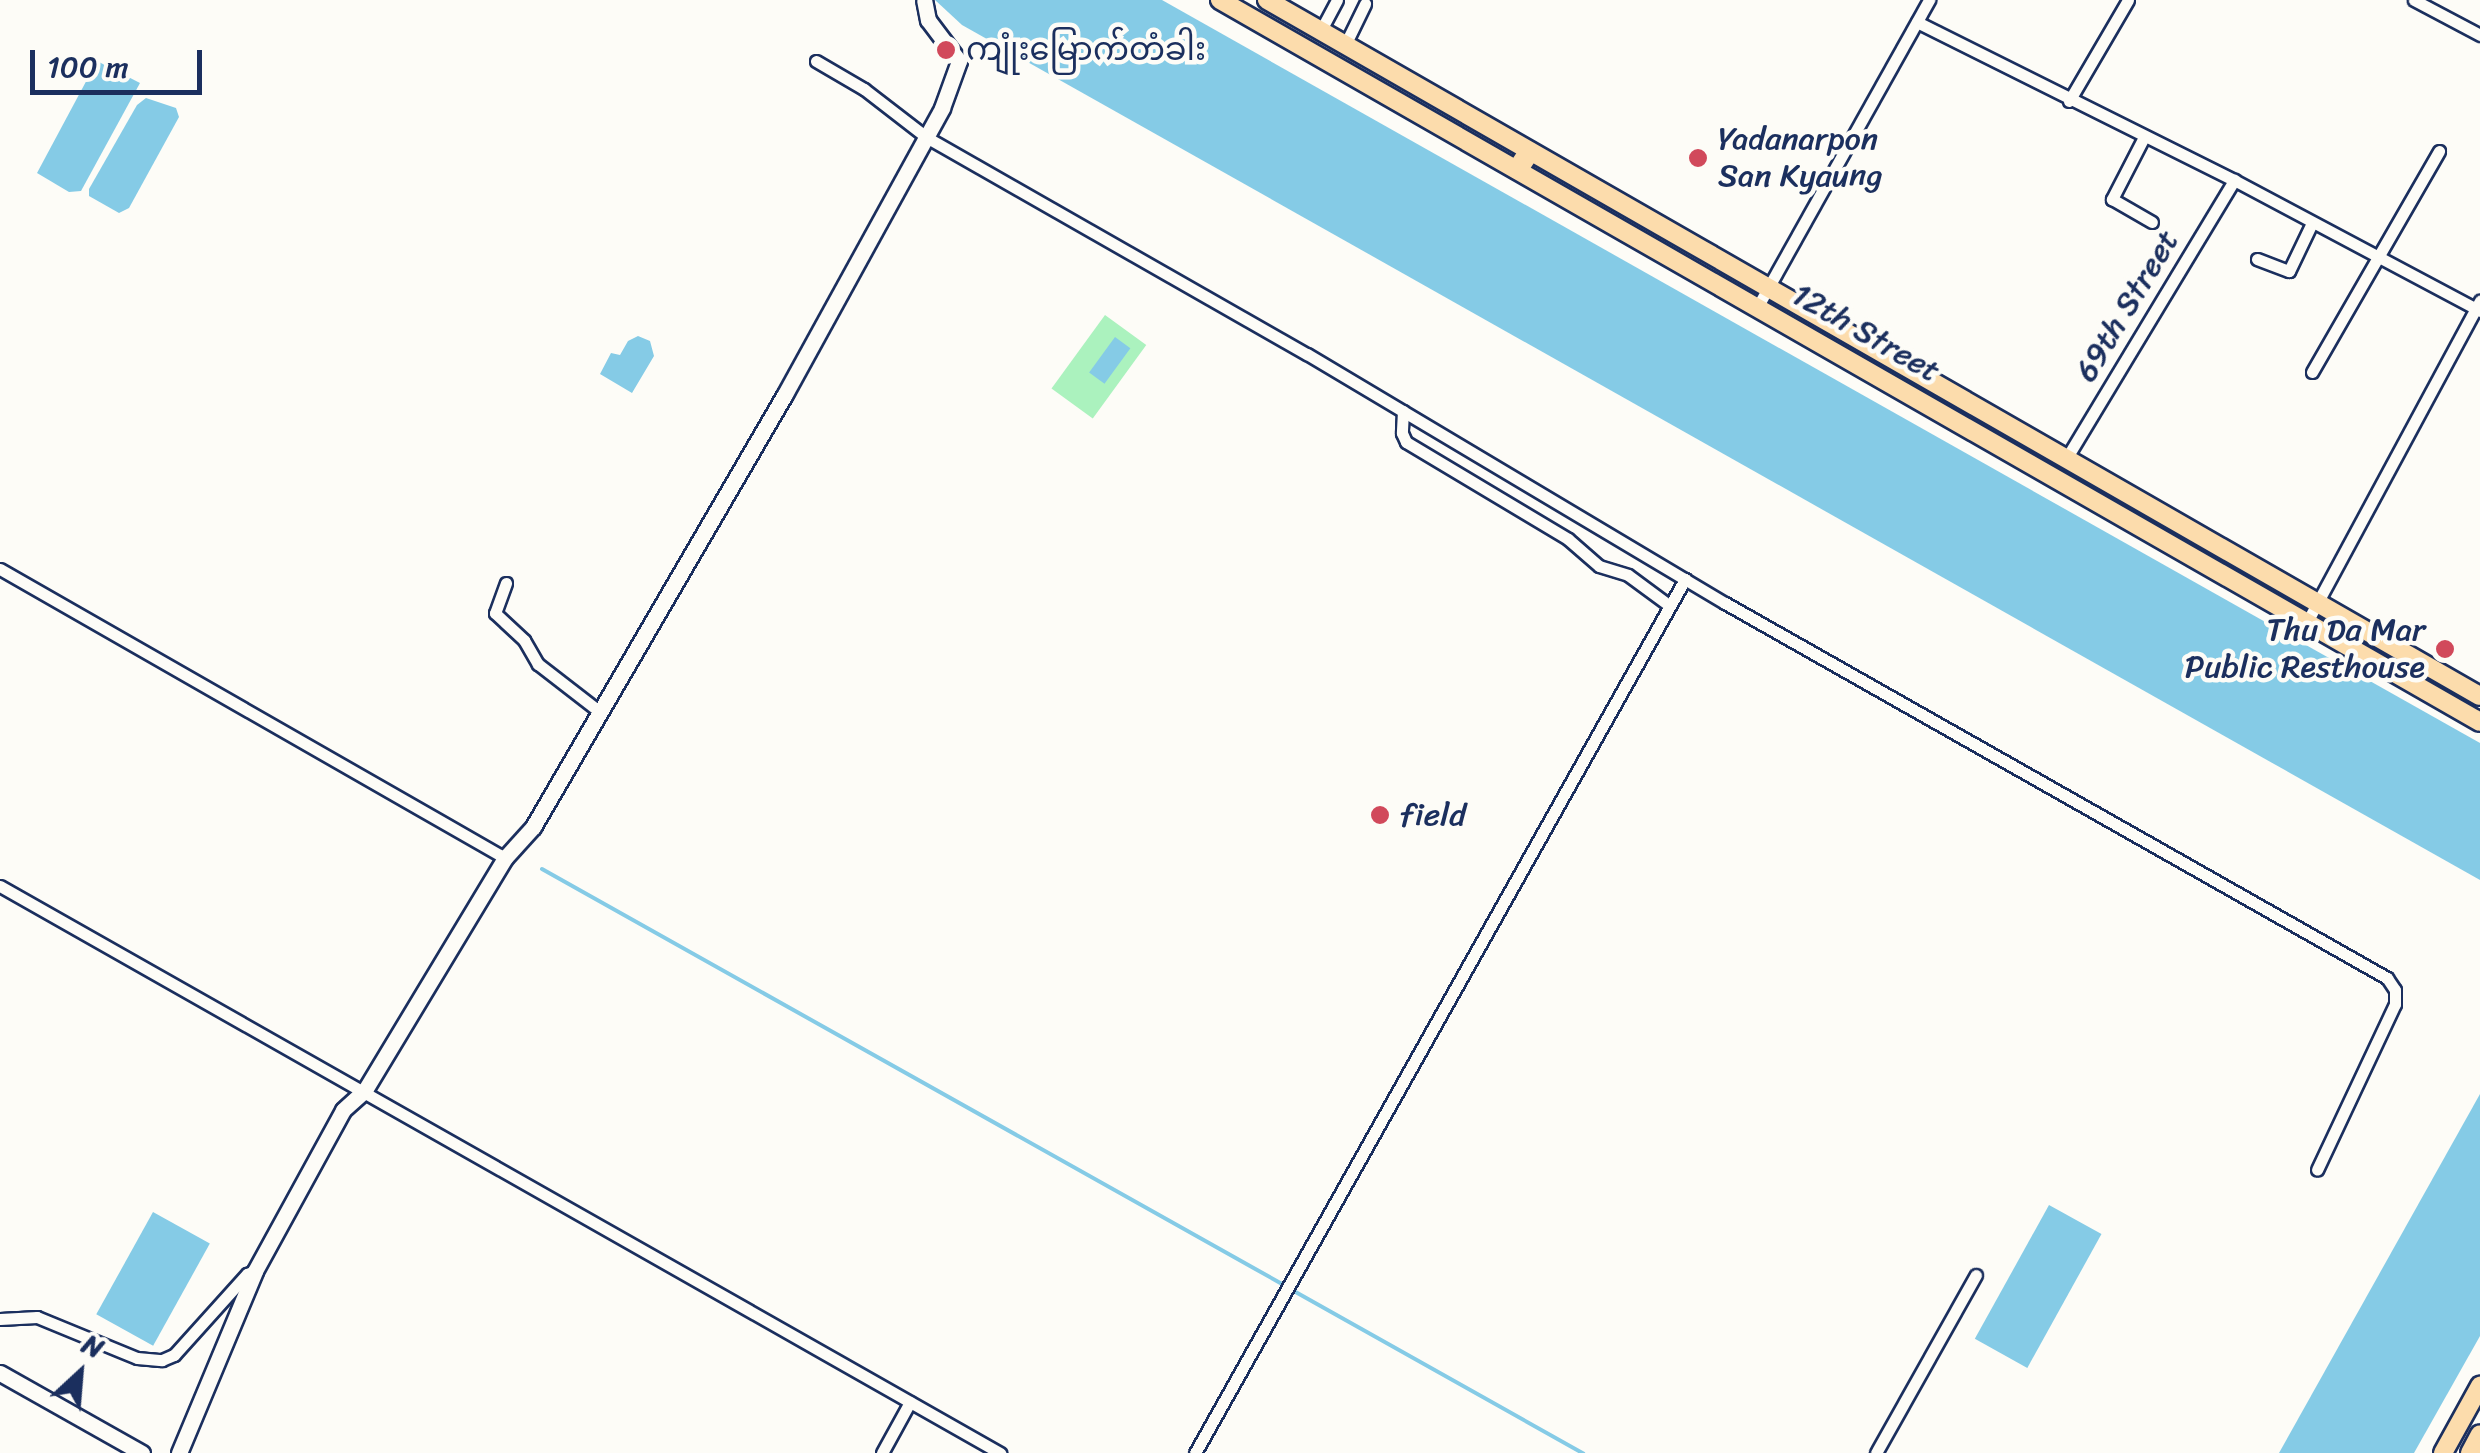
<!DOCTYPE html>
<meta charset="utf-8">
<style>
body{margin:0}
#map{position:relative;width:2480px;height:1453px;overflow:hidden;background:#fdfcf7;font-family:Sriracha,"Noto Sans Myanmar",sans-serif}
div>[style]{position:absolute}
.green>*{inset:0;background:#abf2be;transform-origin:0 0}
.water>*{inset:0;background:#85cbe6;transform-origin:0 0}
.stream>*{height:4px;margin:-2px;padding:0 2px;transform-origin:2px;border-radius:2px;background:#85cbe6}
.roads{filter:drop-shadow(2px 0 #1b2f5e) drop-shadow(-2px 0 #1b2f5e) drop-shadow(0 2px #1b2f5e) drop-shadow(0 -2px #1b2f5e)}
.street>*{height:11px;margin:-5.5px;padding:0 5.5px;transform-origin:5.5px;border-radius:5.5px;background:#fdfcf7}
.secondary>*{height:15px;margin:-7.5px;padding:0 7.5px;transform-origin:7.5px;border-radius:7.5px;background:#fdfcf7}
.primary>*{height:18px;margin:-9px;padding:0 9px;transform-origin:9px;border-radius:9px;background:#fcdcac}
.highway>*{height:20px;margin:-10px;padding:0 10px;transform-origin:10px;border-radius:10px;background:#fcdcac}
.dots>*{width:28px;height:28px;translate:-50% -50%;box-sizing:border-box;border:5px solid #fdfcf7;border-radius:50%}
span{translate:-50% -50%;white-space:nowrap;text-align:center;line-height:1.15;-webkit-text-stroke:9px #fdfcf7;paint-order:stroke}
.poi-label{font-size:32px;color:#1b2f5e}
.left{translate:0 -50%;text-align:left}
.right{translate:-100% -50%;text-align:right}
.street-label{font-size:32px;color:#1b2f5e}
.north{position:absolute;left:30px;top:1323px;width:100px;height:100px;-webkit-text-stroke:8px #fdfcf7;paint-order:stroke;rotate:26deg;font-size:28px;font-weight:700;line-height:40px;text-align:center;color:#1b2f5e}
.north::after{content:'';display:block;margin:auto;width:35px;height:45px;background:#1b2f5e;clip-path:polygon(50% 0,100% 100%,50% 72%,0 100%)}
.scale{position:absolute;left:30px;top:50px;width:172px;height:45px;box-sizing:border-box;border:5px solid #1b2f5e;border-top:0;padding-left:12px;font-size:30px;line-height:35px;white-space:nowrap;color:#1b2f5e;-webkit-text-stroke:8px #fdfcf7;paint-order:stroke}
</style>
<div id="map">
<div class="green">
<i style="left:1105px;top:315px;width:51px;height:91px;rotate:36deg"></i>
</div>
<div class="water">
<i style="clip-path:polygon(935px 0,1162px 0,2480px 743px,2480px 880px,962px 25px)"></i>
<i style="clip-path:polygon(97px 61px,140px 83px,81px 191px,69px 192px,37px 173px)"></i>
<i style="clip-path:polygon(146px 98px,176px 108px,179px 117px,129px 208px,119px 213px,89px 196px,89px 189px,137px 105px)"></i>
<i style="clip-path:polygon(638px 336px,650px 341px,654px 356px,632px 393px,600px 374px,611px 353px,620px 355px,628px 341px)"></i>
<i style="left:1115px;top:337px;width:19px;height:44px;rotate:36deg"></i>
<i style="clip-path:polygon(2480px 1094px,2480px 1336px,2414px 1453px,2279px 1453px)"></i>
<i style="left:2049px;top:1205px;width:60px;height:153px;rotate:29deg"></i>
<i style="left:153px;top:1212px;width:65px;height:117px;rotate:29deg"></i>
</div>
<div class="stream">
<i style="left:542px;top:869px;width:851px;rotate:29.28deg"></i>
<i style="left:1292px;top:1290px;width:334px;rotate:29.3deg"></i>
</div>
<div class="roads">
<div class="street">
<i style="left:2414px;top:0;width:75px;rotate:27.9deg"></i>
<i style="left:1917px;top:22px;width:354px;rotate:26.5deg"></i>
<i style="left:2234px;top:180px;width:279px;rotate:28deg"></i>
<i style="left:1321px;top:30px;width:34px;rotate:-62deg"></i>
<i style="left:1345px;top:45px;width:46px;rotate:-64deg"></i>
<i style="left:816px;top:61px;width:56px;rotate:30.3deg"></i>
<i style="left:864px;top:89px;width:78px;rotate:37.7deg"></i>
<i style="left:926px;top:137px;width:438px;rotate:29.7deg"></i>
<i style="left:1307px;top:354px;width:487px;rotate:30.8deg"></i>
<i style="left:1725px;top:603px;width:761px;rotate:29.53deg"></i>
<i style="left:2387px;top:978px;width:14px;rotate:56deg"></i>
<i style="left:2395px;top:990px;width:14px;rotate:90deg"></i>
<i style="left:2395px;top:1004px;width:183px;rotate:115.2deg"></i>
<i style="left:2069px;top:101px;width:117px;rotate:-59.7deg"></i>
<i style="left:2143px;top:139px;width:68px;rotate:117.3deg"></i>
<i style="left:2112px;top:199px;width:46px;rotate:29.9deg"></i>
<i style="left:2257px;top:259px;width:34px;rotate:21deg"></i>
<i style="left:2289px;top:271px;width:53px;rotate:-64.4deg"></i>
<i style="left:1758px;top:306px;width:351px;rotate:-60.8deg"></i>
<i style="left:2312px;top:372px;width:255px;rotate:-60.1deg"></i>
<i style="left:1403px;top:411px;width:22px;rotate:93deg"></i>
<i style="left:1402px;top:433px;width:10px;rotate:66deg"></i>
<i style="left:1406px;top:442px;width:189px;rotate:30.9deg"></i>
<i style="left:1568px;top:539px;width:41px;rotate:41.1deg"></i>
<i style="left:1599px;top:566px;width:30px;rotate:17deg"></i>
<i style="left:1628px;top:575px;width:52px;rotate:36.4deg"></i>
<i style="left:2066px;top:459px;width:326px;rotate:-58.9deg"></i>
<i style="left:0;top:569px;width:582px;rotate:29.78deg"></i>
<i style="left:506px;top:583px;width:32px;rotate:110deg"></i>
<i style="left:495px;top:613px;width:40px;rotate:43deg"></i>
<i style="left:524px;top:640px;width:28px;rotate:60deg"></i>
<i style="left:538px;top:664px;width:78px;rotate:37.7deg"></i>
<i style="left:2307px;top:622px;width:365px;rotate:-61.7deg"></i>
<i style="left:0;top:886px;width:1150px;rotate:29.55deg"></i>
<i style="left:0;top:1319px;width:37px;rotate:-3deg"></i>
<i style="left:37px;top:1317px;width:108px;rotate:22.3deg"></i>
<i style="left:137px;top:1358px;width:25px;rotate:5deg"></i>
<i style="left:162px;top:1360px;width:13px;rotate:-23deg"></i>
<i style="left:174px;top:1355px;width:109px;rotate:-48deg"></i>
<i style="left:247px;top:1274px;width:9px;rotate:-21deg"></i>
<i style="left:882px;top:1453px;width:58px;rotate:-61.2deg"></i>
<i style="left:1195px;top:1453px;width:1002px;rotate:-60.72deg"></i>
<i style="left:1876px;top:1453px;width:204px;rotate:-60.7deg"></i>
</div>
<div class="secondary">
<i style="left:0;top:1373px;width:163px;rotate:29.4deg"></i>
<i style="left:179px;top:1453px;width:197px;rotate:-67.3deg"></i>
<i style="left:255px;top:1271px;width:183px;rotate:-61.3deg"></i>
<i style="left:343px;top:1110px;width:30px;rotate:-42deg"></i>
<i style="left:365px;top:1090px;width:271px;rotate:-58.9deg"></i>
<i style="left:505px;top:858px;width:42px;rotate:-47.9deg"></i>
<i style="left:533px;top:827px;width:501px;rotate:-59.8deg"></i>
<i style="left:785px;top:394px;width:326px;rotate:-61.2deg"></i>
<i style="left:942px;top:108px;width:50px;rotate:-70.1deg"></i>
<i style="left:959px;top:61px;width:51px;rotate:-127.1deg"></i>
<i style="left:928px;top:20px;width:20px;rotate:-101deg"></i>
</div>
<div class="primary">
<i style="left:1220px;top:0;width:1452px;rotate:29.81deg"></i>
<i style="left:1267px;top:0;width:1398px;rotate:29.85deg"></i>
<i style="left:2443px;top:1453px;width:77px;rotate:-61.1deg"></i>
<i style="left:2470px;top:1453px;width:21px;rotate:-62deg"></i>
</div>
<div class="highway">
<i style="left:1518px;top:169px;width:20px;rotate:-57deg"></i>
</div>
</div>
<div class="dots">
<i style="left:946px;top:50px;background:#d1495b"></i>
<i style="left:1698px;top:158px;background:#d1495b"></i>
<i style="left:2445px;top:649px;background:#d1495b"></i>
<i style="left:1380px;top:815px;background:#d1495b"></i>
</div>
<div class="poi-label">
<span class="left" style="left:966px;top:50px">ကျုံးမြောက်တံခါး</span>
<span class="left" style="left:1718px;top:158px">Yadanarpon<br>San Kyaung</span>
<span class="right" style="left:2425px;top:649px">Thu Da Mar<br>Public Resthouse</span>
<span class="left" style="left:1400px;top:815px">field</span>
</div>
<div class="street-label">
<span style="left:2127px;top:306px;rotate:-59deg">69th Street</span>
<span style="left:1866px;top:333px;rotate:30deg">12th Street</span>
</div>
<div class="north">N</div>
<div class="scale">100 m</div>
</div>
